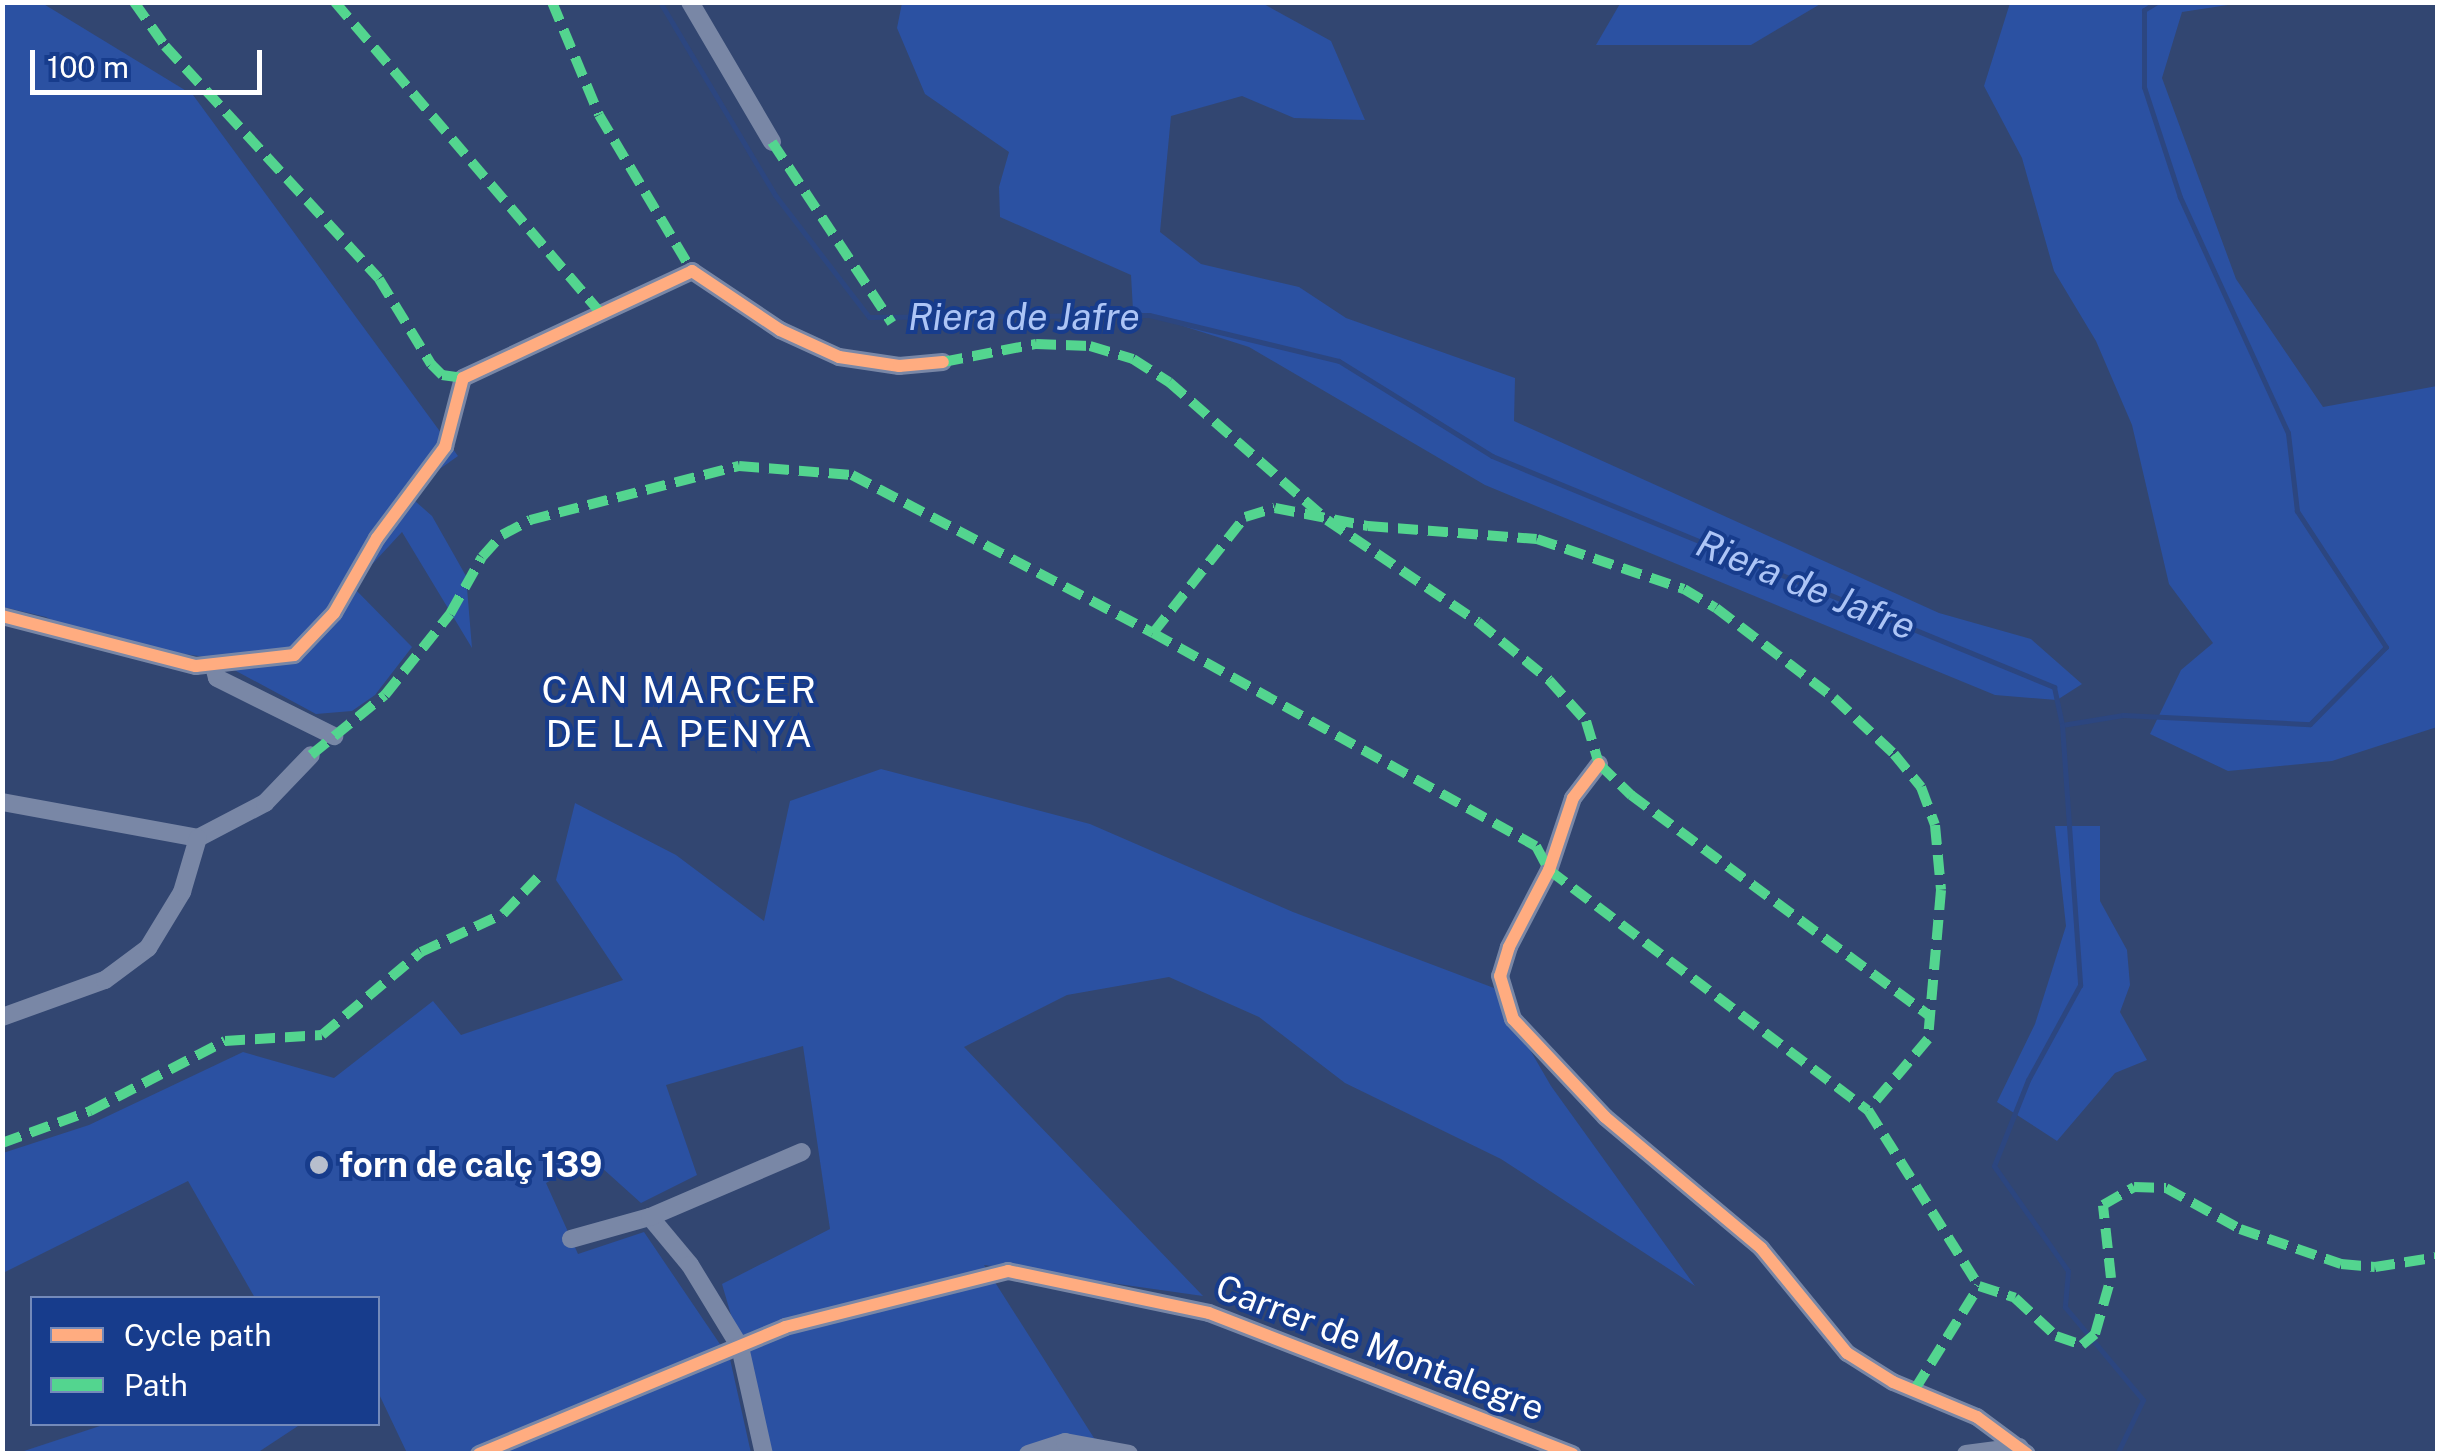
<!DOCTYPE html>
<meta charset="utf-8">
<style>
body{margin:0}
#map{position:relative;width:2440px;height:1456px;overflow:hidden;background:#324671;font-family:"Public Sans",sans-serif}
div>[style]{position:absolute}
.green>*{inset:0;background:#2b51a2}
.stream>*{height:5px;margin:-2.5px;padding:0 2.5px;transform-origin:2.5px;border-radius:2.5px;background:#2c4680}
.minor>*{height:18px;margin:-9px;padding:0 9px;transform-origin:9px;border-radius:9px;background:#7987a6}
.quiet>*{height:10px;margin-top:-5px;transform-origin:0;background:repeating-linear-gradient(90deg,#53d58f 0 20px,transparent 0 30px)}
.cycleway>*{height:12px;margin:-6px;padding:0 6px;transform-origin:6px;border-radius:6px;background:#ffac80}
.dots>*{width:28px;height:28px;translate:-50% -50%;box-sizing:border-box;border:5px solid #173c8c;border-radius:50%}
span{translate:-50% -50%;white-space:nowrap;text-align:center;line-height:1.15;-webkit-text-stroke:8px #173c8c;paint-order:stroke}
.poi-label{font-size:35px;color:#fff;font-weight:700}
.left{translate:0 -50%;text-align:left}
.street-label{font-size:35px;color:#fff}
.water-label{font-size:38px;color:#adc5f6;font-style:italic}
.neighbourhood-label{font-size:38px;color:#fff;letter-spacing:2.5px}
.frame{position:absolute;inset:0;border:5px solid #fff;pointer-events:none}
.legend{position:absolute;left:30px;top:1296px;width:350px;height:130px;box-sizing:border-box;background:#173c8c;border:2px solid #748aba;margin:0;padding:12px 18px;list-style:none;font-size:30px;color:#fff}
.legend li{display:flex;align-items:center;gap:20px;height:50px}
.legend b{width:50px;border:2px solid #748aba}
.scale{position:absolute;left:30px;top:50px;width:232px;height:45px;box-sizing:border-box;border:5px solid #fff;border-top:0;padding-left:12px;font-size:30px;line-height:35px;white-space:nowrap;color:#fff;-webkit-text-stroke:8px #173c8c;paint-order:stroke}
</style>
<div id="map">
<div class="green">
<i style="clip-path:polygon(1621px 2px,1822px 2px,1822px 3px,1751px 45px,1596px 45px)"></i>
<i style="clip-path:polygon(3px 3px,42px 3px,193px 95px,458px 456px,406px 493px,432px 516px,466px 576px,472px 648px,402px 532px,352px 586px,412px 647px,375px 695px,352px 711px,316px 714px,212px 658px,86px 640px,46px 617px,3px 607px)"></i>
<i style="clip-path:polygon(1262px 3px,1331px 41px,1365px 120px,1294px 118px,1242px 96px,1171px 116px,1160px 232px,1201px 264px,1299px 287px,1346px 318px,1515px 378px,1514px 421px,1939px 613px,2031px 639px,2082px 684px,2057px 700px,1995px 695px,1485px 485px,1249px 347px,1133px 310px,1131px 275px,1000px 217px,999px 187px,1009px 152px,925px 94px,897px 28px,902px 3px)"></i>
<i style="clip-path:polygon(2010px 3px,2241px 3px,2182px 12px,2162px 78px,2236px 279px,2323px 407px,2437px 386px,2437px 727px,2332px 761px,2228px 771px,2150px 734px,2181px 670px,2213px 643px,2169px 584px,2132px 425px,2096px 341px,2054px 271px,2022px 158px,1984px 86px)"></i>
<i style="clip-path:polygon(881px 769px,1090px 824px,1293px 912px,1494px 988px,1551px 1086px,1695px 1286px,1501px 1159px,1345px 1083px,1259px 1017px,1169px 977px,1067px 995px,964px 1047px,1203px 1296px,984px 1265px,1094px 1438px,1140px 1453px,771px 1453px,722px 1284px,830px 1229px,803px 1046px,666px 1085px,697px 1175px,641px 1203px,591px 1158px,546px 1183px,578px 1254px,644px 1232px,730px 1359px,751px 1453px,407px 1453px,378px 1392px,378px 1298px,255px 1298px,188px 1181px,3px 1273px,3px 1153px,89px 1125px,243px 1052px,334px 1078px,433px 1001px,461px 1035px,623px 980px,556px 880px,575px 803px,676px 855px,764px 921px,790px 801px)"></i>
<i style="clip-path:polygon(2055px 826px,2100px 826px,2100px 901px,2127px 950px,2130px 985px,2120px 1012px,2147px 1060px,2115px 1073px,2057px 1141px,1997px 1102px,2035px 1024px,2066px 926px)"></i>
<i style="clip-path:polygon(106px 1424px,301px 1424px,257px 1453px,18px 1453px)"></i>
</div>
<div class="stream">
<i style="left:660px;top:2px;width:225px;rotate:59.2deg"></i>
<i style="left:775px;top:195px;width:154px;rotate:52.4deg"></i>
<i style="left:869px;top:317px;width:280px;rotate:-0.4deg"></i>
<i style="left:1149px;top:315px;width:195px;rotate:13.6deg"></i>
<i style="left:1339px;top:361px;width:180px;rotate:31.8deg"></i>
<i style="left:1492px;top:456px;width:608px;rotate:22.34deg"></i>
<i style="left:2054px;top:687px;width:39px;rotate:78deg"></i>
<i style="left:2062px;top:725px;width:62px;rotate:-9.3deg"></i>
<i style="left:2123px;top:715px;width:187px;rotate:2.8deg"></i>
<i style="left:2310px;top:724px;width:108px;rotate:-45.4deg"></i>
<i style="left:2386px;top:647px;width:163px;rotate:-123.2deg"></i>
<i style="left:2297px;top:511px;width:79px;rotate:-96.6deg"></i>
<i style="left:2288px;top:433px;width:260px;rotate:-114.6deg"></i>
<i style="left:2180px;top:197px;width:116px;rotate:-108.1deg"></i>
<i style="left:2144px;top:87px;width:77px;rotate:-90deg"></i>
<i style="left:2144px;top:10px;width:15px;rotate:-32deg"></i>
<i style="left:2062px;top:725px;width:261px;rotate:86deg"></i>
<i style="left:2080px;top:985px;width:108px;rotate:118.7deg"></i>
<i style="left:2028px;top:1080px;width:92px;rotate:111.6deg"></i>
<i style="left:1994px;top:1166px;width:128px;rotate:54.8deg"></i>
<i style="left:2068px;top:1271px;width:36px;rotate:95deg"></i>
<i style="left:2065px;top:1307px;width:121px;rotate:50deg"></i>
<i style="left:2143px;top:1400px;width:60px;rotate:115.7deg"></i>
</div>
<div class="minor">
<i style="left:690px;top:2px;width:162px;rotate:59.6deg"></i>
<i style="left:2px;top:616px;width:200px;rotate:14.5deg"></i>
<i style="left:196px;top:666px;width:99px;rotate:-6.4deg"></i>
<i style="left:294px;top:655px;width:58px;rotate:-46.4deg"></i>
<i style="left:334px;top:613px;width:86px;rotate:-60.2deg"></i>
<i style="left:377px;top:538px;width:114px;rotate:-53.2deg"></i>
<i style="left:445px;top:447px;width:71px;rotate:-75.4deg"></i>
<i style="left:463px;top:378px;width:253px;rotate:-25deg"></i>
<i style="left:692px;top:271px;width:106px;rotate:33.8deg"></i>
<i style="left:780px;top:330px;width:65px;rotate:24.6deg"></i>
<i style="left:839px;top:357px;width:61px;rotate:8.5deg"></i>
<i style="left:899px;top:366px;width:44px;rotate:-5.2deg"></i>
<i style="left:214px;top:666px;width:12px;rotate:76deg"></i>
<i style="left:217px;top:678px;width:131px;rotate:26.4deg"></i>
<i style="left:1599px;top:764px;width:43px;rotate:127.4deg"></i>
<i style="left:1573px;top:798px;width:76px;rotate:108.4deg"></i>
<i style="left:1549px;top:870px;width:87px;rotate:117.5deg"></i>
<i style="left:1509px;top:947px;width:30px;rotate:107deg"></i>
<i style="left:1500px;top:976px;width:45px;rotate:73.2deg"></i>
<i style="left:1513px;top:1019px;width:134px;rotate:46.8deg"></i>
<i style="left:1605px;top:1117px;width:204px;rotate:40deg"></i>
<i style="left:1761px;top:1248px;width:136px;rotate:50.7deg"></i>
<i style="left:1847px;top:1353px;width:54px;rotate:32.2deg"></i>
<i style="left:1893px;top:1382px;width:91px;rotate:22.6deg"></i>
<i style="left:1977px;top:1417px;width:62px;rotate:36.5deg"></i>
<i style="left:2px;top:802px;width:199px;rotate:10.4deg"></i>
<i style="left:198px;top:838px;width:76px;rotate:-27.6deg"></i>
<i style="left:265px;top:803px;width:66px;rotate:-46.2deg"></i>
<i style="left:2px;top:1017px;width:109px;rotate:-19.8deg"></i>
<i style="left:105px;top:980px;width:54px;rotate:-36.7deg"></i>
<i style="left:148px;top:948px;width:66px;rotate:-58.7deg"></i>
<i style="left:182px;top:892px;width:56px;rotate:-73.5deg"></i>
<i style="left:650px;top:1217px;width:62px;rotate:50.2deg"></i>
<i style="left:690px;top:1265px;width:96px;rotate:58.6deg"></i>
<i style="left:740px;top:1347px;width:110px;rotate:77.4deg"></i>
<i style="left:571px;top:1239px;width:82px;rotate:-15.6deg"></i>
<i style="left:650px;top:1217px;width:165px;rotate:-23.2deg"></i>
<i style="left:479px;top:1454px;width:331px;rotate:-22.5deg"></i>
<i style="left:785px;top:1327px;width:230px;rotate:-14.1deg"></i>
<i style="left:1008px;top:1271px;width:205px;rotate:11.8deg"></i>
<i style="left:1209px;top:1313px;width:390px;rotate:21.2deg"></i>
<i style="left:1028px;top:1454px;width:39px;rotate:-18deg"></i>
<i style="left:1065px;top:1442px;width:65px;rotate:10.6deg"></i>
<i style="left:1966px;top:1454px;width:54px;rotate:-7.4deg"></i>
</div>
<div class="quiet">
<i style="left:134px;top:2px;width:54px;rotate:54.8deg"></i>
<i style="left:165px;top:46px;width:316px;rotate:47.4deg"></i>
<i style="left:379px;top:279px;width:100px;rotate:58.5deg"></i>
<i style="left:431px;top:364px;width:16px;rotate:45deg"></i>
<i style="left:442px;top:375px;width:21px;rotate:8deg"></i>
<i style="left:335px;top:2px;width:408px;rotate:49.5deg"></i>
<i style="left:552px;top:2px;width:122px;rotate:67.4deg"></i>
<i style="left:599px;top:115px;width:182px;rotate:59.2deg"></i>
<i style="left:772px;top:142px;width:217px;rotate:56.5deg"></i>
<i style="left:943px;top:362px;width:95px;rotate:-11deg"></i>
<i style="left:1036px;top:344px;width:54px;rotate:2.1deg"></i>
<i style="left:1090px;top:346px;width:45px;rotate:16.8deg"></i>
<i style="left:1133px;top:359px;width:43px;rotate:32.6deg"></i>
<i style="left:1169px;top:382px;width:210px;rotate:41.1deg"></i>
<i style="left:1327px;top:520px;width:182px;rotate:34deg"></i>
<i style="left:1478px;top:622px;width:92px;rotate:39.2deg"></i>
<i style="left:1549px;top:680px;width:55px;rotate:47.9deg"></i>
<i style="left:1586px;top:721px;width:45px;rotate:73.2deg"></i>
<i style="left:1599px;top:764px;width:45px;rotate:44.1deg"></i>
<i style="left:1631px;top:795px;width:373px;rotate:36.5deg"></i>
<i style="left:1153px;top:633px;width:148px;rotate:-51.6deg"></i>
<i style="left:1245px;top:517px;width:31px;rotate:-17deg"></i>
<i style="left:1275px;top:508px;width:95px;rotate:11deg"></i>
<i style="left:1368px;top:526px;width:169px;rotate:4.4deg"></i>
<i style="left:1537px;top:539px;width:155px;rotate:18.8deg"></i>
<i style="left:1684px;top:589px;width:37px;rotate:31deg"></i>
<i style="left:1716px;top:608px;width:148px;rotate:37.3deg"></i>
<i style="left:1834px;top:698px;width:82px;rotate:43deg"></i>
<i style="left:1894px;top:754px;width:43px;rotate:50.7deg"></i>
<i style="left:1921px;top:787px;width:40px;rotate:69.8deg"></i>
<i style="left:1935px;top:825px;width:65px;rotate:84.7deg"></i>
<i style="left:1941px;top:890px;width:150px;rotate:95deg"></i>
<i style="left:1928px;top:1039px;width:93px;rotate:130.2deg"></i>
<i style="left:311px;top:755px;width:95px;rotate:-39deg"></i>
<i style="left:385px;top:695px;width:104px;rotate:-51.3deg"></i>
<i style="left:450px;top:614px;width:65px;rotate:-60.7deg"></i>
<i style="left:482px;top:557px;width:30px;rotate:-48deg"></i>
<i style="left:502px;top:535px;width:32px;rotate:-28deg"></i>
<i style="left:530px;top:520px;width:216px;rotate:-14.5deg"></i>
<i style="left:739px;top:466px;width:113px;rotate:4.6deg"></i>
<i style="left:852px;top:475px;width:340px;rotate:27.7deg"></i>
<i style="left:1153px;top:633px;width:438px;rotate:29.1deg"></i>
<i style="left:1536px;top:846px;width:27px;rotate:62deg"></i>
<i style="left:1549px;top:870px;width:399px;rotate:37deg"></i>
<i style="left:1868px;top:1110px;width:208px;rotate:57.8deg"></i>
<i style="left:2px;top:1143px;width:94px;rotate:-20deg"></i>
<i style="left:90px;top:1111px;width:152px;rotate:-27.4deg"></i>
<i style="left:225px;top:1041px;width:97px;rotate:-3.5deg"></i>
<i style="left:322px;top:1035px;width:129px;rotate:-40deg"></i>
<i style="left:421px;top:952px;width:90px;rotate:-24.9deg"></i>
<i style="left:503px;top:914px;width:57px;rotate:-46.4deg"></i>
<i style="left:1979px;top:1286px;width:38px;rotate:18deg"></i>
<i style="left:2015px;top:1298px;width:56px;rotate:42.8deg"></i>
<i style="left:2056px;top:1336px;width:28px;rotate:19deg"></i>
<i style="left:2082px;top:1345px;width:17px;rotate:-40deg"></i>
<i style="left:2095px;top:1334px;width:58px;rotate:-74.1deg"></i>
<i style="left:2111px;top:1278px;width:73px;rotate:-96.3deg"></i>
<i style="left:2103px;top:1205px;width:36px;rotate:-30deg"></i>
<i style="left:2134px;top:1187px;width:32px;rotate:2deg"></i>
<i style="left:2166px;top:1188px;width:85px;rotate:29deg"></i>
<i style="left:2240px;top:1229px;width:107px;rotate:19.1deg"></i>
<i style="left:2341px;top:1264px;width:34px;rotate:5deg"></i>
<i style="left:2375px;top:1267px;width:64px;rotate:-9deg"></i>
<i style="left:1915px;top:1389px;width:121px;rotate:-58.1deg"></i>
</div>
<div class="cycleway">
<i style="left:2px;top:616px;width:200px;rotate:14.5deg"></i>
<i style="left:196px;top:666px;width:99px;rotate:-6.4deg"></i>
<i style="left:294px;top:655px;width:58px;rotate:-46.4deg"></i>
<i style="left:334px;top:613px;width:86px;rotate:-60.2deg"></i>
<i style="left:377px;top:538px;width:114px;rotate:-53.2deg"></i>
<i style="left:445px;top:447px;width:71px;rotate:-75.4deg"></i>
<i style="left:463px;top:378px;width:253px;rotate:-25deg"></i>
<i style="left:692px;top:271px;width:106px;rotate:33.8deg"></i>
<i style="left:780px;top:330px;width:65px;rotate:24.6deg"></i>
<i style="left:839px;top:357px;width:61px;rotate:8.5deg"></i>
<i style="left:899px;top:366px;width:44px;rotate:-5.2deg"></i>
<i style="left:1599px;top:764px;width:43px;rotate:127.4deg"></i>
<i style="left:1573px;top:798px;width:76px;rotate:108.4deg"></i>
<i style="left:1549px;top:870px;width:87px;rotate:117.5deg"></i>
<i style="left:1509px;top:947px;width:30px;rotate:107deg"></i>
<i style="left:1500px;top:976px;width:45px;rotate:73.2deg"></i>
<i style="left:1513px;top:1019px;width:134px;rotate:46.8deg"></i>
<i style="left:1605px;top:1117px;width:204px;rotate:40deg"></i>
<i style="left:1761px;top:1248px;width:136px;rotate:50.7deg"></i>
<i style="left:1847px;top:1353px;width:54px;rotate:32.2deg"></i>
<i style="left:1893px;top:1382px;width:91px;rotate:22.6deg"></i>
<i style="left:1977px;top:1417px;width:62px;rotate:36.5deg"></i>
<i style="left:479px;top:1454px;width:331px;rotate:-22.5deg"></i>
<i style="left:785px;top:1327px;width:230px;rotate:-14.1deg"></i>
<i style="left:1008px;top:1271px;width:205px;rotate:11.8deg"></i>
<i style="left:1209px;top:1313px;width:390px;rotate:21.2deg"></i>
</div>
<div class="dots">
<i style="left:319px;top:1165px;background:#b7becd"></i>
</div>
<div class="poi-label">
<span class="left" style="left:339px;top:1165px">forn de calç 139</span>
</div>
<div class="street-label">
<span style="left:1380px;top:1348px;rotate:21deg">Carrer de Montalegre</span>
</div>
<div class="water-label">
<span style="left:1024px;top:317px">Riera de Jafre</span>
<span style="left:1806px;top:585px;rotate:22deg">Riera de Jafre</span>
</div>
<div class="neighbourhood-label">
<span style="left:680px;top:712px">CAN MARCER<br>DE LA PENYA</span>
</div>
<div class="frame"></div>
<ul class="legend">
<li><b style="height:12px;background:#ffac80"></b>Cycle path</li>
<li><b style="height:12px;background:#53d58f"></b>Path</li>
</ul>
<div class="scale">100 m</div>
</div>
